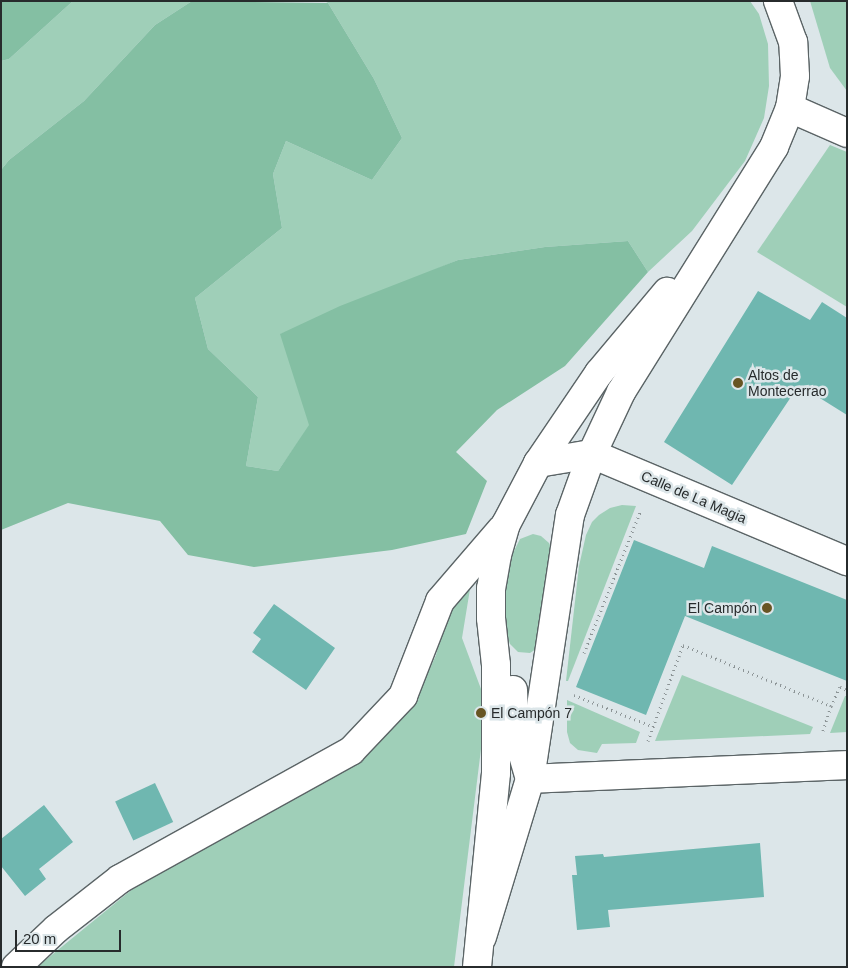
<!DOCTYPE html>
<meta charset="utf-8">
<style>
body{margin:0}
#map{position:relative;width:848px;height:968px;overflow:hidden;background:#dce6e9;font-family:Helvetica,sans-serif}
div>[style]{position:absolute}
.green>*{inset:0;background:#9fcfb8}
.forest>*{inset:0;background:#84bfa3}
.building>*{inset:0;background:#6fb7b0;transform-origin:0 0}
.path>*{height:3px;margin-top:-1.5px;transform-origin:0;background:repeating-linear-gradient(90deg,#8c9496 0 1px,transparent 0 5px)}
.roads{filter:drop-shadow(1px 0 #5b6466) drop-shadow(-1px 0 #5b6466) drop-shadow(0 1px #5b6466) drop-shadow(0 -1px #5b6466)}
.minor>*{height:28px;margin:-14px;padding:0 14px;transform-origin:14px;border-radius:14px;background:#fff}
.dots>*{width:14px;height:14px;translate:-50% -50%;box-sizing:border-box;border:2px solid #dce6e9;border-radius:50%}
span{translate:-50% -50%;white-space:nowrap;text-align:center;line-height:1.15;-webkit-text-stroke:5px #dce6e9;paint-order:stroke}
.poi-label{font-size:14px;color:#272b2c}
.left{translate:0 -50%;text-align:left}
.right{translate:-100% -50%;text-align:right}
.street-label{font-size:14px;color:#272b2c}
.frame{position:absolute;inset:0;border:2px solid #272b2c;pointer-events:none}
.scale{position:absolute;left:15px;top:930px;width:106px;height:22px;box-sizing:border-box;border:2px solid #272b2c;border-top:0;padding-left:6px;font-size:15px;line-height:18px;white-space:nowrap;color:#272b2c;-webkit-text-stroke:4px #dce6e9;paint-order:stroke}
</style>
<div id="map">
<div class="green">
<i style="clip-path:polygon(73px 1px,192px 1px,155px 25px,84px 101px,9px 160px,1px 170px,1px 61px,9px 59px)"></i>
<i style="clip-path:polygon(324px 1px,750px 1px,759px 14px,768px 44px,769px 86px,764px 118px,745px 161px,692px 231px,648px 272px,628px 241px,545px 247px,458px 260px,281px 334px,310px 425px,278px 471px,246px 466px,258px 397px,208px 349px,195px 298px,282px 228px,273px 174px,286px 141px,372px 180px,402px 138px,374px 79px,328px 3px)"></i>
<i style="clip-path:polygon(810px 1px,847px 1px,847px 91px,830px 68px)"></i>
<i style="clip-path:polygon(830px 145px,847px 152px,847px 307px,757px 252px)"></i>
<i style="clip-path:polygon(622px 505px,636px 506px,568px 681px,566px 681px,579px 566px,586px 535px,592px 522px,599px 515px,610px 508px)"></i>
<i style="clip-path:polygon(533px 534px,541px 536px,549px 543px,552px 550px,536px 649px,530px 653px,518px 652px,510px 644px,506px 631px,505px 602px,507px 579px,513px 553px,520px 539px)"></i>
<i style="clip-path:polygon(465px 588px,470px 589px,462px 638px,481px 689px,482px 741px,454px 967px,37px 967px,135px 887px,254px 820px,418px 694px,436px 655px,446px 615px)"></i>
<i style="clip-path:polygon(682px 675px,813px 727px,810px 734px,655px 741px)"></i>
<i style="clip-path:polygon(845px 696px,847px 696px,847px 732px,830px 733px)"></i>
<i style="clip-path:polygon(567px 700px,640px 732px,636px 743px,602px 744px,597px 753px,578px 750px,570px 743px,567px 732px)"></i>
</div>
<div class="forest">
<i style="clip-path:polygon(1px 1px,73px 1px,9px 59px,1px 61px)"></i>
<i style="clip-path:polygon(192px 1px,328px 3px,374px 79px,402px 138px,372px 180px,286px 141px,273px 174px,282px 228px,195px 298px,208px 349px,258px 397px,246px 466px,278px 471px,309px 425px,280px 334px,340px 306px,458px 260px,545px 247px,628px 241px,648px 272px,565px 366px,497px 410px,456px 452px,487px 481px,466px 534px,392px 550px,254px 567px,188px 555px,160px 521px,68px 503px,1px 530px,1px 170px,9px 160px,84px 101px,155px 25px)"></i>
</div>
<div class="building">
<i style="clip-path:polygon(758px 291px,810px 320px,822px 302px,847px 318px,847px 415px,799px 385px,732px 485px,664px 442px)"></i>
<i style="clip-path:polygon(634px 540px,704px 568px,712px 546px,847px 600px,847px 681px,685px 616px,646px 715px,576px 687px)"></i>
<i style="clip-path:polygon(274px 604px,335px 648px,306px 690px,252px 652px,261px 639px,253px 633px)"></i>
<i style="left:155px;top:783px;width:43px;height:44px;rotate:65deg"></i>
<i style="clip-path:polygon(44px 805px,73px 842px,39px 869px,46px 879px,25px 896px,1px 866px,1px 839px)"></i>
<i style="clip-path:polygon(760px 843px,764px 897px,608px 910px,610px 927px,577px 930px,572px 875px,577px 875px,575px 856px,603px 854px,604px 857px)"></i>
</div>
<div class="path">
<i style="left:584px;top:653px;width:154px;rotate:-68.3deg"></i>
<i style="left:574px;top:695px;width:84px;rotate:21.7deg"></i>
<i style="left:831px;top:706px;width:21px;rotate:-65deg"></i>
<i style="left:840px;top:687px;width:8px;rotate:23deg"></i>
<i style="left:648px;top:741px;width:102px;rotate:-70deg"></i>
<i style="left:683px;top:645px;width:160px;rotate:22.4deg"></i>
<i style="left:831px;top:706px;width:28px;rotate:108deg"></i>
</div>
<div class="roads">
<div class="minor">
<i style="left:790px;top:108px;width:62px;rotate:23.7deg"></i>
<i style="left:538px;top:463px;width:55px;rotate:-9.5deg"></i>
<i style="left:592px;top:454px;width:277px;rotate:22.8deg"></i>
<i style="left:513px;top:690px;width:34px;rotate:88deg"></i>
<i style="left:514px;top:724px;width:57px;rotate:73.8deg"></i>
<i style="left:530px;top:779px;width:317px;rotate:-2.5deg"></i>
<i style="left:482px;top:937px;width:165px;rotate:-73.1deg"></i>
<i style="left:530px;top:779px;width:267px;rotate:-81.4deg"></i>
<i style="left:570px;top:515px;width:65px;rotate:-70.2deg"></i>
<i style="left:592px;top:454px;width:68px;rotate:-64.9deg"></i>
<i style="left:621px;top:392px;width:289px;rotate:-58deg"></i>
<i style="left:774px;top:147px;width:42px;rotate:-67.7deg"></i>
<i style="left:790px;top:108px;width:32px;rotate:-81deg"></i>
<i style="left:795px;top:76px;width:34px;rotate:-93deg"></i>
<i style="left:793px;top:42px;width:44px;rotate:-110.1deg"></i>
<i style="left:16px;top:967px;width:55px;rotate:-43.5deg"></i>
<i style="left:56px;top:929px;width:81px;rotate:-38deg"></i>
<i style="left:120px;top:879px;width:264px;rotate:-29deg"></i>
<i style="left:351px;top:751px;width:76px;rotate:-46.6deg"></i>
<i style="left:403px;top:696px;width:102px;rotate:-68.7deg"></i>
<i style="left:440px;top:601px;width:95px;rotate:-49.3deg"></i>
<i style="left:477px;top:967px;width:195px;rotate:-84.4deg"></i>
<i style="left:496px;top:773px;width:108px;rotate:-90deg"></i>
<i style="left:496px;top:665px;width:47px;rotate:-96.1deg"></i>
<i style="left:491px;top:618px;width:29px;rotate:-90deg"></i>
<i style="left:491px;top:589px;width:35px;rotate:-80deg"></i>
<i style="left:497px;top:555px;width:32px;rotate:-74deg"></i>
<i style="left:506px;top:524px;width:69px;rotate:-62.3deg"></i>
<i style="left:538px;top:463px;width:109px;rotate:-55.9deg"></i>
<i style="left:599px;top:373px;width:106px;rotate:-50deg"></i>
</div>
</div>
<div class="dots">
<i style="left:738px;top:383px;background:#685523"></i>
<i style="left:767px;top:608px;background:#685523"></i>
<i style="left:481px;top:713px;background:#685523"></i>
</div>
<div class="poi-label">
<span class="left" style="left:748px;top:383px">Altos de<br>Montecerrao</span>
<span class="right" style="left:757px;top:608px">El Campón</span>
<span class="left" style="left:491px;top:713px">El Campón 7</span>
</div>
<div class="street-label">
<span style="left:694px;top:497px;rotate:23deg">Calle de La Magia</span>
</div>
<div class="frame"></div>
<div class="scale">20 m</div>
</div>
